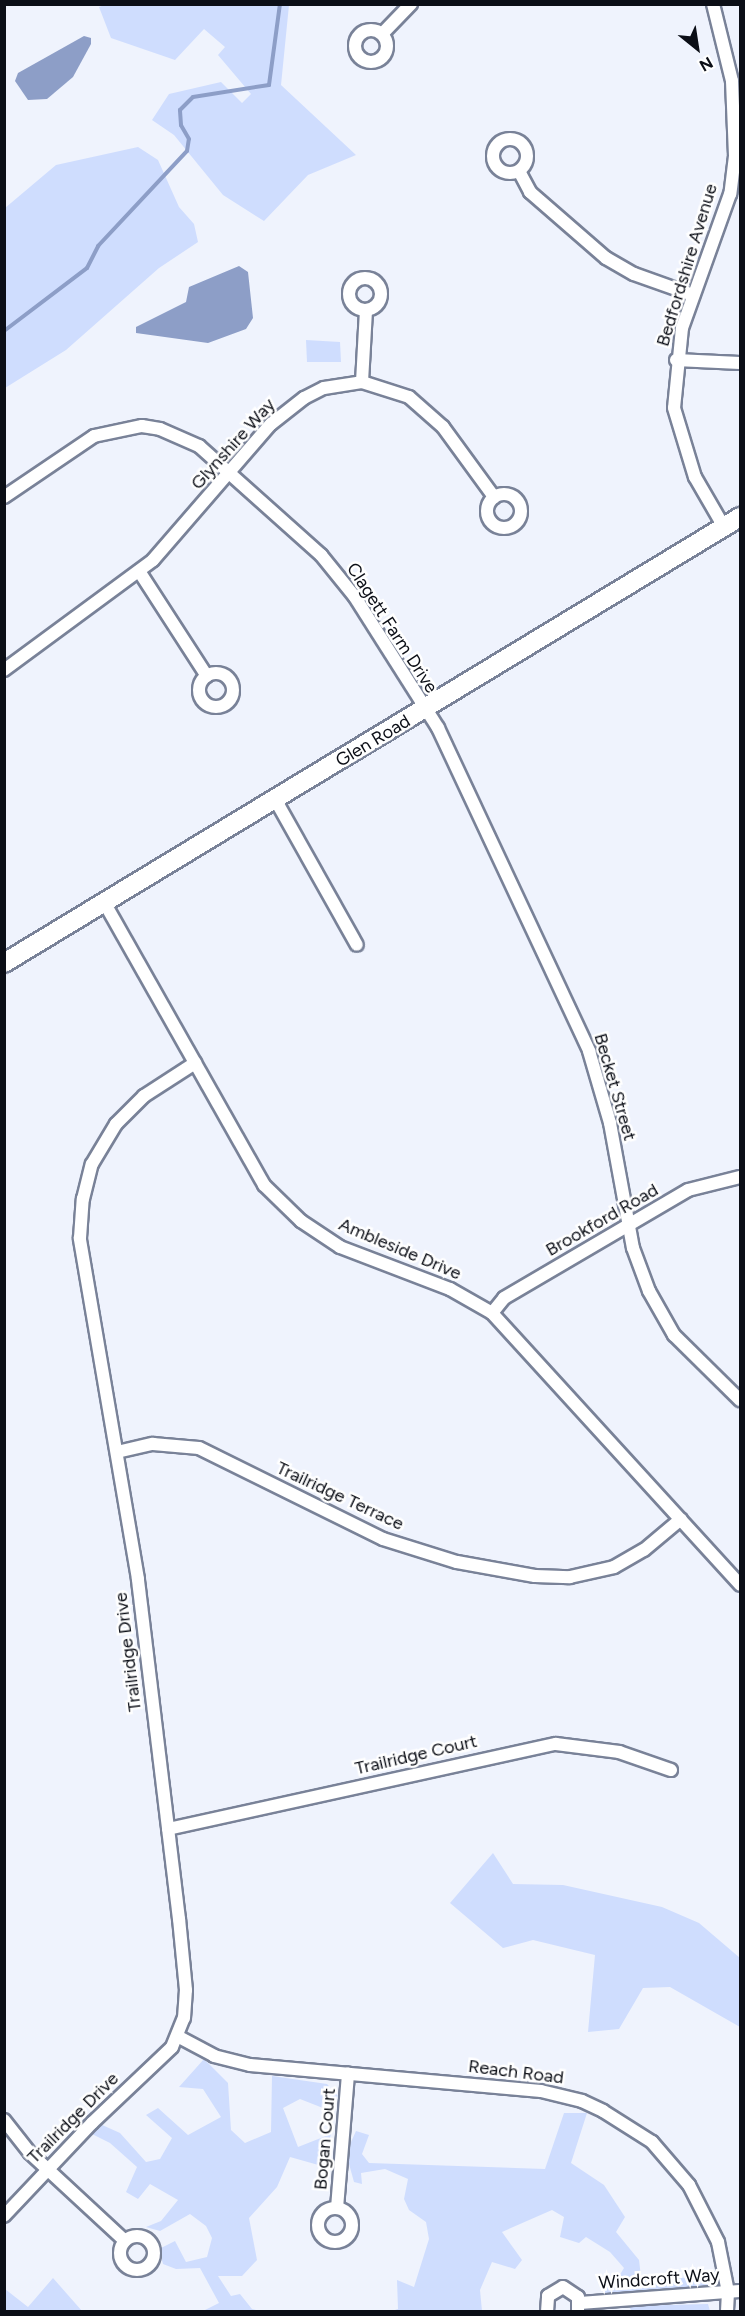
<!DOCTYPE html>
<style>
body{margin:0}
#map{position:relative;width:745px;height:2316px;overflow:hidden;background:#eff3fd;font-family:Figtree,sans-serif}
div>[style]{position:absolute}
.green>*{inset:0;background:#cfddfe}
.water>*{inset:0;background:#8d9ec7}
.stream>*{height:4px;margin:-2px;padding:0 2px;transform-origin:2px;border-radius:2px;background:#8d9ec7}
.roads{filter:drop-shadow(2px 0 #798298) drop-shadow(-2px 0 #798298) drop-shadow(0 2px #798298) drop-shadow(0 -2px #798298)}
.street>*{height:12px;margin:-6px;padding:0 6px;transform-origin:6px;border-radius:6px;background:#fff}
.street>.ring{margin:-6px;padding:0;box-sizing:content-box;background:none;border:12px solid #fff;border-radius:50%}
.secondary>*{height:18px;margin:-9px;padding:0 9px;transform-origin:9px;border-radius:9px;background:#fff}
span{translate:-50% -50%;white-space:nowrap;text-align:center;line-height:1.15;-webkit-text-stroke:5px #fff;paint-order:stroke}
.street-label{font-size:18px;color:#0b0e16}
.frame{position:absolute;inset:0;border:6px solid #0b0e16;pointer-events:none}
.north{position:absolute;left:667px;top:18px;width:60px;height:60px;-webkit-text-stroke:4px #fff;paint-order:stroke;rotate:150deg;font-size:16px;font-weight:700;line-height:24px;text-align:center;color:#0b0e16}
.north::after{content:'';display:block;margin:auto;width:21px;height:27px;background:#0b0e16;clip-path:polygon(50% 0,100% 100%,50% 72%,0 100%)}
</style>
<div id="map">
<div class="green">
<i style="clip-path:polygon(107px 4px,289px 5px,281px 85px,356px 155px,308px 175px,264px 221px,223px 195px,174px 135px,152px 120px,169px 94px,221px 82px,242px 103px,251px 94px,218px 55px,225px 47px,204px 29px,175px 60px,111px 38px,99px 7px)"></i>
<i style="clip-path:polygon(138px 147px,158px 160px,179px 207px,194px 224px,198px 242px,159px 268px,66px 350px,5px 388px,5px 208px,56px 165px)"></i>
<i style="clip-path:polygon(306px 340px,340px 342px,341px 362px,307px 362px)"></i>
<i style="clip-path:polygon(493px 1853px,513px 1884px,563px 1885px,662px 1907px,699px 1923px,740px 1958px,740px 2027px,670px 1987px,643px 1988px,619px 2029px,588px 2032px,595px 1955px,533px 1940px,503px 1948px,450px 1903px)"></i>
<i style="clip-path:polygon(204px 2059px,228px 2083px,231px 2130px,245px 2143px,271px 2132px,272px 2076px,327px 2084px,338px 2096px,328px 2110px,300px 2099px,283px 2108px,298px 2147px,331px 2134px,322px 2166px,290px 2157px,277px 2187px,249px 2218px,257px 2260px,242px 2276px,218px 2276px,231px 2296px,240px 2294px,252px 2309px,260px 2311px,203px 2311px,219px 2303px,200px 2268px,176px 2269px,163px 2264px,159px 2249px,175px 2241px,186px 2262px,207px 2257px,212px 2238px,206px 2226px,190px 2214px,160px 2231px,146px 2227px,161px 2221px,178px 2200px,150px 2184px,138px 2199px,126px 2192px,137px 2167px,110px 2143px,92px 2134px,100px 2124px,120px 2133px,146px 2162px,160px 2159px,172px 2138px,146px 2115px,158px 2108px,188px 2135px,221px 2117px,203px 2089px,179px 2087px)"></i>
<i style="clip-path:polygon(564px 2113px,587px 2113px,571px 2163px,604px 2185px,625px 2217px,616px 2232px,639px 2260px,641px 2277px,696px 2278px,715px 2271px,716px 2280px,702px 2287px,606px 2294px,600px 2284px,616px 2281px,624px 2268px,610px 2252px,586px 2237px,579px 2243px,560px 2237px,564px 2217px,552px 2210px,502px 2232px,522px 2260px,515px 2269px,492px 2262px,480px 2290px,482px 2311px,392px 2311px,398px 2309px,397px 2280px,414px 2287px,429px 2239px,426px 2222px,409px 2210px,404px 2199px,408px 2179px,385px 2169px,361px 2173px,362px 2184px,354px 2182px,346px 2153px,356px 2131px,369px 2135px,362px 2154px,369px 2163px,545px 2169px)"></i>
<i style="clip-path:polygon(53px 2278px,82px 2311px,5px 2311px,5px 2289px,28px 2307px)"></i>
<i style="clip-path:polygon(708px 2304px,710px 2311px,632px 2311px,628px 2306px)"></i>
</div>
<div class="water">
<i style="clip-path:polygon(84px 36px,91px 38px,91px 44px,73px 77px,47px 99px,28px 100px,15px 81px,18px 73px)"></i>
<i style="clip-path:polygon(239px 266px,248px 272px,253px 318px,246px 329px,208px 343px,136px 333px,136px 327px,186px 302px,189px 287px)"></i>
</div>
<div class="stream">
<i style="left:4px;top:331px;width:104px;rotate:-37.2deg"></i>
<i style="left:87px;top:268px;width:25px;rotate:-63deg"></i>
<i style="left:98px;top:246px;width:130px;rotate:-46.9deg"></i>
<i style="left:187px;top:151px;width:12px;rotate:-81deg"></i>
<i style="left:189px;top:139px;width:16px;rotate:-120deg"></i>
<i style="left:181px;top:125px;width:15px;rotate:-94deg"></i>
<i style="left:180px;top:110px;width:18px;rotate:-45deg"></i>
<i style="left:193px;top:97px;width:77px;rotate:-9deg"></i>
<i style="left:269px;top:85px;width:82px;rotate:-82.3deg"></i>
</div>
<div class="roads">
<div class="street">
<i style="left:713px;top:4px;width:79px;rotate:76.1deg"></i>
<i style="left:732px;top:81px;width:75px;rotate:87.7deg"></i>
<i style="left:735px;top:156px;width:38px;rotate:97deg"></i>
<i style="left:730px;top:194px;width:142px;rotate:109.7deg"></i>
<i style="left:682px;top:328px;width:80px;rotate:95.7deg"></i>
<i style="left:674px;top:408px;width:72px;rotate:73.1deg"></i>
<i style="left:695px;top:477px;width:58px;rotate:59.9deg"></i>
<i class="ring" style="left:355px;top:30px;width:20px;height:20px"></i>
<i style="left:382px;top:34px;width:42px;rotate:-46deg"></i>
<i class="ring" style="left:493px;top:139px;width:22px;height:22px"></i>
<i style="left:519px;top:171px;width:24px;rotate:62deg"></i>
<i style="left:530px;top:192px;width:101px;rotate:41deg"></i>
<i style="left:606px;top:258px;width:32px;rotate:30deg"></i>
<i style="left:634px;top:274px;width:63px;rotate:19.6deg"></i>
<i class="ring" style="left:349px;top:278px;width:20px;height:20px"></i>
<i style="left:676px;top:360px;width:64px;rotate:2.7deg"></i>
<i style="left:362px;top:382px;width:72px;rotate:-86.8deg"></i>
<i class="ring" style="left:487px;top:494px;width:22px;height:22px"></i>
<i style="left:4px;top:497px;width:109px;rotate:-34.1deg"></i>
<i style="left:94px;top:436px;width:49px;rotate:-11.8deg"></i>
<i style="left:142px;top:426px;width:18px;rotate:9deg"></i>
<i style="left:160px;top:429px;width:43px;rotate:23.6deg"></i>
<i style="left:199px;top:446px;width:164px;rotate:41.8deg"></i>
<i style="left:321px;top:555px;width:54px;rotate:51deg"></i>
<i style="left:355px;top:597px;width:155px;rotate:57.6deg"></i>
<i style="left:438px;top:728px;width:357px;rotate:64.9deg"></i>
<i style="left:589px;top:1051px;width:75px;rotate:73.7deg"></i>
<i style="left:610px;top:1123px;width:127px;rotate:79.6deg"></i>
<i style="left:633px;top:1248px;width:46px;rotate:69.6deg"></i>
<i style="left:649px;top:1291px;width:51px;rotate:60.4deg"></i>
<i style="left:674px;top:1335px;width:93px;rotate:44.6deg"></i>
<i style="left:139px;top:571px;width:125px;rotate:57.1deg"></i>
<i style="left:4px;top:670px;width:185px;rotate:-36.4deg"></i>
<i style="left:153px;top:560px;width:180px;rotate:-49.1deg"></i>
<i style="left:271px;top:424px;width:42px;rotate:-38.2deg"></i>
<i style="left:304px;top:398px;width:22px;rotate:-27deg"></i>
<i style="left:324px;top:388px;width:38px;rotate:-9deg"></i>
<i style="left:362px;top:382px;width:49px;rotate:17.7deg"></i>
<i style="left:409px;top:397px;width:45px;rotate:41.4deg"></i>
<i style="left:443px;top:427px;width:87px;rotate:53.9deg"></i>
<i class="ring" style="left:199px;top:673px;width:22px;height:22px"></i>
<i style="left:275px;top:799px;width:167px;rotate:60.7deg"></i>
<i style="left:104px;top:902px;width:325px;rotate:60.5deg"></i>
<i style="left:264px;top:1185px;width:52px;rotate:44.2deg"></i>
<i style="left:301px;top:1221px;width:47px;rotate:33.7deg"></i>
<i style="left:340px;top:1247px;width:118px;rotate:20.9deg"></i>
<i style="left:450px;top:1289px;width:48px;rotate:29.7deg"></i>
<i style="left:492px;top:1313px;width:368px;rotate:47.6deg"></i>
<i style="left:492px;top:1313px;width:19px;rotate:-51deg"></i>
<i style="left:504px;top:1298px;width:213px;rotate:-30.4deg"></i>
<i style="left:688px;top:1190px;width:54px;rotate:-14deg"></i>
<i style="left:117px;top:1452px;width:37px;rotate:-13deg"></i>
<i style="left:153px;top:1444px;width:46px;rotate:5deg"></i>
<i style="left:199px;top:1448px;width:205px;rotate:26.3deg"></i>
<i style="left:383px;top:1539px;width:77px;rotate:17.3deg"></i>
<i style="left:457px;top:1562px;width:79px;rotate:10.2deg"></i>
<i style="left:535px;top:1576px;width:35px;rotate:2deg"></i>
<i style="left:570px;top:1577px;width:45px;rotate:-12.8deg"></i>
<i style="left:614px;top:1567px;width:34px;rotate:-30deg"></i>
<i style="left:644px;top:1550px;width:48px;rotate:-40deg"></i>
<i style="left:168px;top:1829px;width:397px;rotate:-12.4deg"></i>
<i style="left:556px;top:1744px;width:64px;rotate:7.2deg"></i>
<i style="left:619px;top:1752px;width:55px;rotate:19.1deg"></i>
<i style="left:179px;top:2037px;width:40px;rotate:28deg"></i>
<i style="left:214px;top:2056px;width:37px;rotate:14deg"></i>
<i style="left:250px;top:2065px;width:292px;rotate:5.1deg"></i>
<i style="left:541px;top:2091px;width:42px;rotate:13.7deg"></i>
<i style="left:582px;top:2101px;width:23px;rotate:25deg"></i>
<i style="left:603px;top:2111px;width:58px;rotate:32.3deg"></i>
<i style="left:652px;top:2142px;width:57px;rotate:49.3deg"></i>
<i style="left:689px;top:2185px;width:64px;rotate:63deg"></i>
<i style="left:718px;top:2242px;width:51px;rotate:78.7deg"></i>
<i style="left:728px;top:2292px;width:20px;rotate:93deg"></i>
<i style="left:4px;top:2120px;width:42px;rotate:51.8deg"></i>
<i style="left:30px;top:2153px;width:129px;rotate:42.8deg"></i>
<i class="ring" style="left:318px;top:2208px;width:22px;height:22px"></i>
<i style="left:337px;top:2208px;width:135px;rotate:-85.3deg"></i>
<i style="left:4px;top:2216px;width:128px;rotate:-46.6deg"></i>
<i style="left:92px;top:2123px;width:110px;rotate:-43.5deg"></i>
<i style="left:172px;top:2047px;width:31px;rotate:-68deg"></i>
<i style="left:184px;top:2018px;width:28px;rotate:-86deg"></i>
<i style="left:186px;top:1990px;width:71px;rotate:-95.6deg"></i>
<i style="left:179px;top:1919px;width:342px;rotate:-96.9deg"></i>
<i style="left:138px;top:1579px;width:346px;rotate:-99.7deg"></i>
<i style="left:80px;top:1238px;width:39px;rotate:-86deg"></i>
<i style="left:83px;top:1199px;width:36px;rotate:-76deg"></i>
<i style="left:92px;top:1164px;width:47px;rotate:-59deg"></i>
<i style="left:116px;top:1124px;width:40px;rotate:-45deg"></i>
<i style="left:144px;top:1096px;width:61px;rotate:-32.9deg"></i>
<i class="ring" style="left:120px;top:2236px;width:22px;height:22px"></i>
<i style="left:580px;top:2303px;width:160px;rotate:-4.3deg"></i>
<i style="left:547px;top:2312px;width:16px;rotate:-86deg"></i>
<i style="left:548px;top:2296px;width:17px;rotate:-31deg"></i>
<i style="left:563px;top:2287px;width:18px;rotate:34deg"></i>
<i style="left:578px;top:2297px;width:15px;rotate:90deg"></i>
</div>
<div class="secondary">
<i style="left:4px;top:963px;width:861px;rotate:-31.21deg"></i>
</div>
</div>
<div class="street-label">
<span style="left:687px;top:265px;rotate:-73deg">Bedfordshire Avenue</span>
<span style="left:233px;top:444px;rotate:-48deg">Glynshire Way</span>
<span style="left:392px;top:628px;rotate:57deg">Clagett Farm Drive</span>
<span style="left:373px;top:741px;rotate:-31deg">Glen Road</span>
<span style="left:615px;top:1087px;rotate:74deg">Becket Street</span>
<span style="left:602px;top:1220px;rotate:-30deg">Brookford Road</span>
<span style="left:400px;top:1249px;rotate:23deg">Ambleside Drive</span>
<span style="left:340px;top:1496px;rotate:25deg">Trailridge Terrace</span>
<span style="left:128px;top:1652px;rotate:-97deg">Trailridge Drive</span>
<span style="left:416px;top:1755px;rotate:-13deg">Trailridge Court</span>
<span style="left:516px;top:2072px;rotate:7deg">Reach Road</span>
<span style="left:73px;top:2118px;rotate:-45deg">Trailridge Drive</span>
<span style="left:325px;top:2139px;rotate:-85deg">Bogan Court</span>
<span style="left:659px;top:2279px;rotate:-4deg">Windcroft Way</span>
</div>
<div class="frame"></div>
<div class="north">N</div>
</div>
